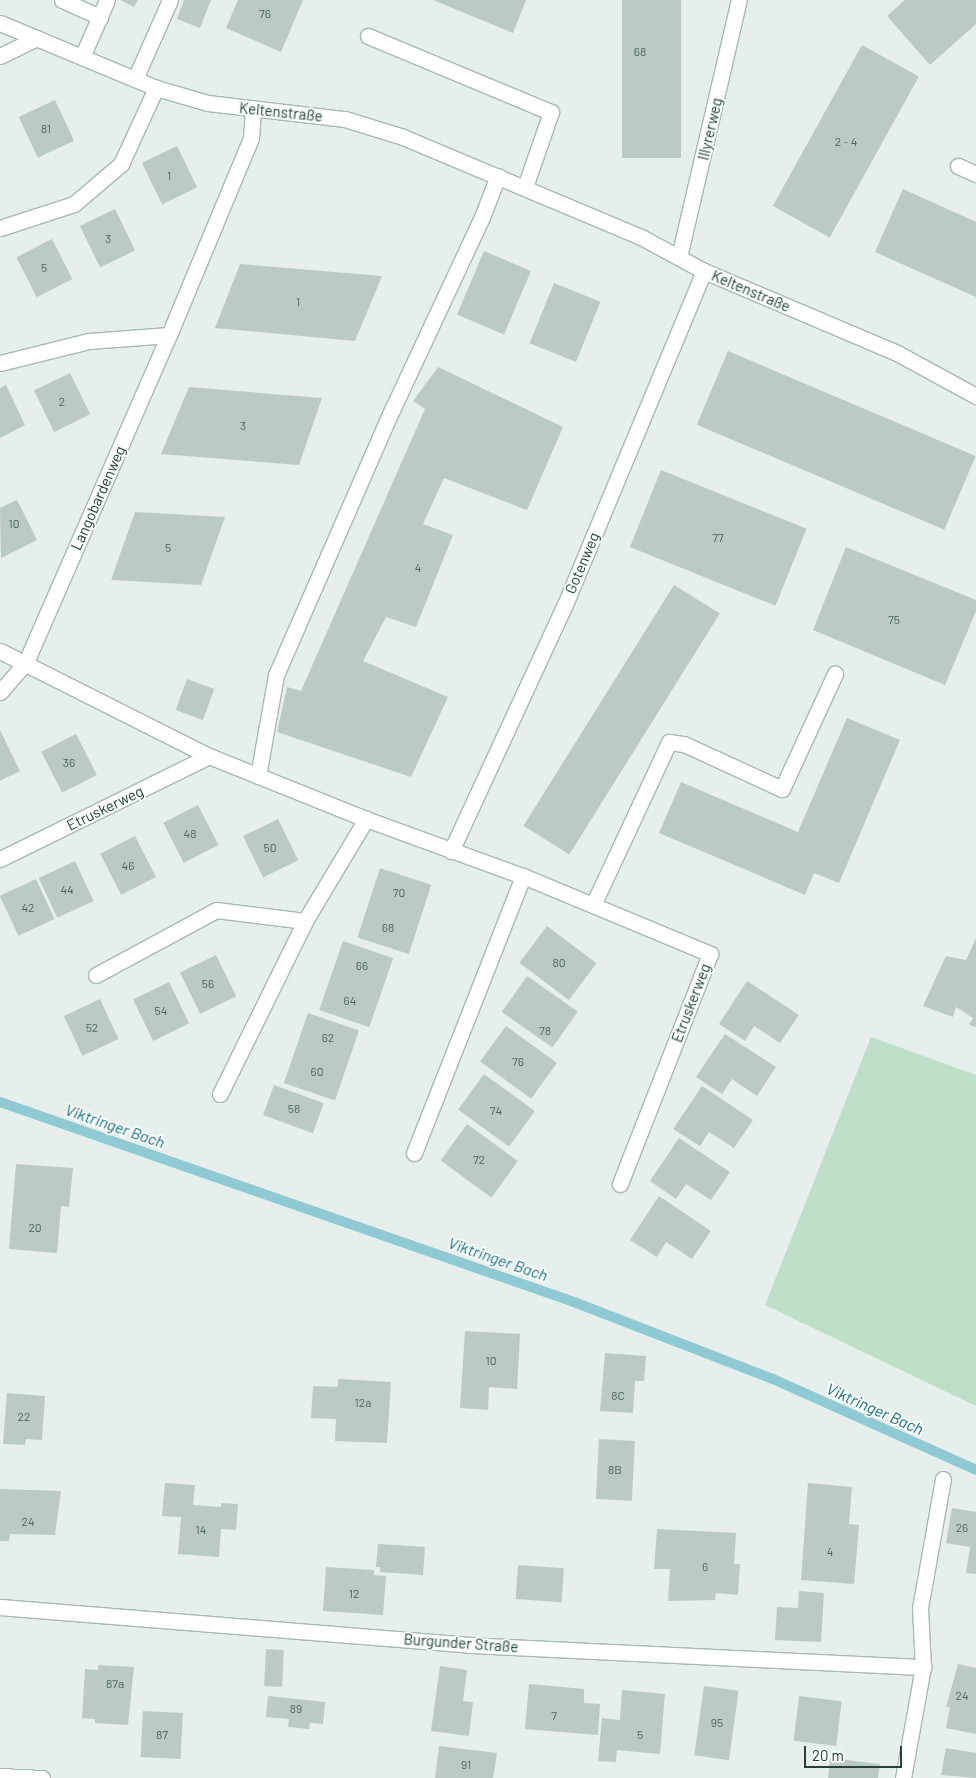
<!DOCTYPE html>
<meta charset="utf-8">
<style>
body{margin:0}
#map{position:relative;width:976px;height:1778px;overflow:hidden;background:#e6efeb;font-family:Barlow,sans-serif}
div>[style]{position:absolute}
.green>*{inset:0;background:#bfe0c8}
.stream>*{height:10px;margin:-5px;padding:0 5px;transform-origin:5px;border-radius:5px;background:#8ec9d4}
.building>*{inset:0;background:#bbcac4;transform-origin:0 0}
.roads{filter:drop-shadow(1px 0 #a8b8b2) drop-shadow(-1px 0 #a8b8b2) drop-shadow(0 1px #a8b8b2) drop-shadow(0 -1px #a8b8b2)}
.minor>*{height:15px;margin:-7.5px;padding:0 7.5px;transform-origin:7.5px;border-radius:7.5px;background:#fff}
span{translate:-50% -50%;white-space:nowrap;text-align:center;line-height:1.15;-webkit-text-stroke:4px #f7fbf9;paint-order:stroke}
.number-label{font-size:12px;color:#4a645c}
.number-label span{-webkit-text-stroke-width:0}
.street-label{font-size:15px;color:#24423a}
.water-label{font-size:16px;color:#1c6f80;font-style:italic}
.scale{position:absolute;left:804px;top:1746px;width:98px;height:22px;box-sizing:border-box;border:2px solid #24423a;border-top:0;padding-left:6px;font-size:15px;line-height:18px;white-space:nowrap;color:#24423a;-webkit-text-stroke:4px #f7fbf9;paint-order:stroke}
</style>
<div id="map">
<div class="green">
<i style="clip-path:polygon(871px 1037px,976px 1075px,976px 1406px,765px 1305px)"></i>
</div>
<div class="stream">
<i style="left:0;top:1102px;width:608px;rotate:19.21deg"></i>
<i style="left:574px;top:1302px;width:213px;rotate:21.2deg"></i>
<i style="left:773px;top:1379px;width:222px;rotate:24.1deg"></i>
</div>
<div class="building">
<i style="clip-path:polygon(120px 0,138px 0,134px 7px)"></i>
<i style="clip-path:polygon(184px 0,211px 0,200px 28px,177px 19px)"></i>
<i style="clip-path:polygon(238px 0,303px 0,281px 52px,226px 28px)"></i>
<i style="clip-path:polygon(433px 0,526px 0,513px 33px)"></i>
<i style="left:622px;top:0;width:59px;height:158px"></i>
<i style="clip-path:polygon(905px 0,976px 0,976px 24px,930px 65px,887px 16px)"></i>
<i style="left:862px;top:45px;width:65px;height:184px;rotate:29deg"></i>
<i style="left:55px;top:100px;width:45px;height:40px;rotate:65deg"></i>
<i style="left:177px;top:146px;width:46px;height:39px;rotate:64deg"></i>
<i style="clip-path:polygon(903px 189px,976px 222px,976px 297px,875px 252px)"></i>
<i style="left:115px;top:209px;width:46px;height:39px;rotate:64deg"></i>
<i style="left:52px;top:239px;width:45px;height:40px;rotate:63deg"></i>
<i style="left:484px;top:251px;width:51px;height:69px;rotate:23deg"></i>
<i style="clip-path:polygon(240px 264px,382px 276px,355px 341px,215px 328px)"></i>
<i style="left:554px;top:283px;width:50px;height:65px;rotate:22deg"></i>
<i style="left:728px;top:351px;width:269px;height:80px;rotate:23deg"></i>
<i style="clip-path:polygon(438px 367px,563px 427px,527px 510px,444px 478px,423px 524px,453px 535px,416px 627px,386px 617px,363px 661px,448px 697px,411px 777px,277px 732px,287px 687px,301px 691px,425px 409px,413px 401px)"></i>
<i style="left:70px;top:373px;width:46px;height:40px;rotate:64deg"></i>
<i style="clip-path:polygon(6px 385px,25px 425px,0 438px,0 388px)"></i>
<i style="clip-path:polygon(189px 387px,322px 398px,299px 465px,161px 454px)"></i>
<i style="left:661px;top:470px;width:157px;height:83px;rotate:22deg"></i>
<i style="clip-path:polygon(17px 500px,37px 540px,1px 558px,0 508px)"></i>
<i style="clip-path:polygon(135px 512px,225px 517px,201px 585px,111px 580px)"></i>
<i style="clip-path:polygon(846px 547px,976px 600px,976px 611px,945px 685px,813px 630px)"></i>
<i style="left:674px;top:585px;width:54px;height:284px;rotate:32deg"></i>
<i style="left:187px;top:679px;width:29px;height:33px;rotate:20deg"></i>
<i style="clip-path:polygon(847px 718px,900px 740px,839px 883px,814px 873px,805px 895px,659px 833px,681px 782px,798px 832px)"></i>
<i style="clip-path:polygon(0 730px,20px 771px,0 781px)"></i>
<i style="left:76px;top:734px;width:46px;height:39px;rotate:63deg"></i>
<i style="left:198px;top:805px;width:45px;height:39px;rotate:63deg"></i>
<i style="left:278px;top:819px;width:46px;height:39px;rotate:64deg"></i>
<i style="left:135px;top:836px;width:46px;height:39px;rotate:63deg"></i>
<i style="left:75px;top:861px;width:44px;height:40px;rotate:65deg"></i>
<i style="left:380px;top:868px;width:54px;height:73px;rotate:18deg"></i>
<i style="left:36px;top:879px;width:44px;height:40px;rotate:65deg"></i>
<i style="left:547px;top:926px;width:62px;height:46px;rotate:37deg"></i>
<i style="clip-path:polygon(976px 938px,976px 1027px,969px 1025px,973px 1018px,956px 1007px,953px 1017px,923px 1006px,946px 956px,966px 960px)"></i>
<i style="left:343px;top:941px;width:53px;height:73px;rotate:19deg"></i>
<i style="left:216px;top:955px;width:46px;height:40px;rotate:64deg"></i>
<i style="left:527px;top:976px;width:62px;height:44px;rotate:35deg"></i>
<i style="clip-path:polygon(747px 981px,799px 1015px,780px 1043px,754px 1026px,745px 1041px,719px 1024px)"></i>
<i style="left:169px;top:982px;width:46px;height:40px;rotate:64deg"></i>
<i style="left:100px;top:999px;width:44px;height:40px;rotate:65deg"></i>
<i style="left:308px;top:1013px;width:54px;height:74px;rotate:19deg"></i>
<i style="left:506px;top:1026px;width:63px;height:44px;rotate:36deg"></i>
<i style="clip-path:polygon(725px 1034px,776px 1067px,757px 1096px,732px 1079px,722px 1094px,696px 1077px)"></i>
<i style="left:484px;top:1074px;width:63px;height:44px;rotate:36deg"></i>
<i style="left:274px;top:1085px;width:53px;height:32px;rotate:20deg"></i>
<i style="clip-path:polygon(702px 1086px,753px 1120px,734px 1148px,709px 1132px,700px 1146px,673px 1129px)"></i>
<i style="left:467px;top:1124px;width:63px;height:45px;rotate:36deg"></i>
<i style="clip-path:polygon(679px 1138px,730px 1172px,711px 1200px,686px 1184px,676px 1199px,650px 1181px)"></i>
<i style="clip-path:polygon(16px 1164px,73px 1168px,69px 1207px,61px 1206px,57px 1253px,9px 1249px)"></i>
<i style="clip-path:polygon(659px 1196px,711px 1231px,692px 1259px,666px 1242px,657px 1257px,630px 1240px)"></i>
<i style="clip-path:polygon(465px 1331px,520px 1334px,517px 1389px,489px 1387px,488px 1410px,460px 1408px)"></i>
<i style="clip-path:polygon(605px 1353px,646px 1356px,644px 1381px,635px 1381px,633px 1413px,600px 1411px)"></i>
<i style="clip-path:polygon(338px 1379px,391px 1382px,387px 1443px,335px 1441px,336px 1419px,311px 1418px,313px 1386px,338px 1387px)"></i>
<i style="clip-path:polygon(7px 1393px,45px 1396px,42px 1440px,26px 1439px,25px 1445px,3px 1444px)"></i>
<i style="left:599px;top:1439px;width:36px;height:60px;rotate:3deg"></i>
<i style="clip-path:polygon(165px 1483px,195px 1485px,193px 1505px,221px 1507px,221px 1503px,238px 1504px,236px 1530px,221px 1529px,219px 1557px,178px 1554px,181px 1517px,162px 1516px)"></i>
<i style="clip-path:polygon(808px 1483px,852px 1487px,849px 1524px,859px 1525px,854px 1584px,801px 1580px)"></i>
<i style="clip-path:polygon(0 1489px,61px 1491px,55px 1535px,10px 1534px,9px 1541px,0 1541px)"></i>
<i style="clip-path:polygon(952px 1508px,976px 1512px,976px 1574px,966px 1573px,970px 1547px,946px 1543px)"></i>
<i style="clip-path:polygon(657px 1529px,736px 1533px,734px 1564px,740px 1564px,738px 1595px,716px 1593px,715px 1600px,668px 1601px,670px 1569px,654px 1569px)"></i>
<i style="clip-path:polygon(378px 1544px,425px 1547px,423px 1575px,380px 1572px,380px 1567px,376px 1567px)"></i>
<i style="left:518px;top:1565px;width:46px;height:34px;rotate:4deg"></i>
<i style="clip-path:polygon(326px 1567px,374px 1570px,374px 1575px,386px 1576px,383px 1615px,323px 1611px)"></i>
<i style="clip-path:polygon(799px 1591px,824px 1593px,821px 1642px,775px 1640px,777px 1607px,798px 1608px)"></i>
<i style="left:266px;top:1649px;width:18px;height:37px;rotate:3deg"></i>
<i style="clip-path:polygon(958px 1664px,976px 1668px,976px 1734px,946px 1728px,950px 1707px,946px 1707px)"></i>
<i style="clip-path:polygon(98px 1665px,134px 1667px,128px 1725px,95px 1723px,95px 1719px,82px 1718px,85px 1669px,98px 1670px)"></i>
<i style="clip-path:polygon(440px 1666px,467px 1670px,463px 1701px,473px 1702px,469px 1736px,431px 1731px)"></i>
<i style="clip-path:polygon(529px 1684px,584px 1689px,584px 1703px,600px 1704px,598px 1735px,525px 1729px)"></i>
<i style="left:704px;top:1686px;width:35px;height:70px;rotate:8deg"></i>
<i style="clip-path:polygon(622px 1690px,665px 1694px,660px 1754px,617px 1750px,616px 1762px,598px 1761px,602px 1718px,620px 1720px)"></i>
<i style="clip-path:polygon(268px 1696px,325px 1702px,323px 1724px,310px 1723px,309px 1729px,288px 1727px,289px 1719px,266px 1717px)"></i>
<i style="left:799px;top:1696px;width:43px;height:45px;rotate:7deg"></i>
<i style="left:143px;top:1711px;width:40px;height:46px;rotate:3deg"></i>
<i style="clip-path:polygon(439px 1746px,497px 1753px,493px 1778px,435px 1778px)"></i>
<i style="clip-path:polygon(946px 1748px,976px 1753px,976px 1778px,941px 1775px)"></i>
<i style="clip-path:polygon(830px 1758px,880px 1764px,878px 1778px,828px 1778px)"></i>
</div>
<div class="roads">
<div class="minor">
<i style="left:62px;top:0;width:42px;rotate:24.1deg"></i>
<i style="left:0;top:23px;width:169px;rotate:22.6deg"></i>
<i style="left:156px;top:88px;width:54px;rotate:16.1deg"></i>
<i style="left:208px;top:103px;width:138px;rotate:6.7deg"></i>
<i style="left:345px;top:119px;width:61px;rotate:17.2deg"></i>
<i style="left:403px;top:137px;width:258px;rotate:22.8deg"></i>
<i style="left:641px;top:237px;width:72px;rotate:28.4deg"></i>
<i style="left:704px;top:271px;width:210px;rotate:23deg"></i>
<i style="left:897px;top:353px;width:90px;rotate:28.6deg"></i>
<i style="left:368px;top:36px;width:198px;rotate:22.6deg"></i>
<i style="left:551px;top:112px;width:79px;rotate:109.1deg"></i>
<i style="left:0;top:56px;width:41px;rotate:-25.9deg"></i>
<i style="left:82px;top:57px;width:62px;rotate:-66.3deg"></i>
<i style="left:135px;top:79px;width:86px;rotate:-66.1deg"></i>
<i style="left:958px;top:166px;width:20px;rotate:24deg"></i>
<i style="left:0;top:228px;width:78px;rotate:-18deg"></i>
<i style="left:74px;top:204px;width:62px;rotate:-40.4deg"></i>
<i style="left:121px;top:164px;width:84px;rotate:-65.3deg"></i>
<i style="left:679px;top:257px;width:264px;rotate:-76.9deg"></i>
<i style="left:0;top:363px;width:92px;rotate:-13.9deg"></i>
<i style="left:89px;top:341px;width:80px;rotate:-4.3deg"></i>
<i style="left:0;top:651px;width:234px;rotate:26.7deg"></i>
<i style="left:209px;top:756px;width:169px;rotate:21.9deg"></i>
<i style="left:366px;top:819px;width:167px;rotate:20deg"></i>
<i style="left:523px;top:876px;width:203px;rotate:22.6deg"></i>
<i style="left:710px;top:954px;width:247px;rotate:111.4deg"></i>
<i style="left:0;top:692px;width:40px;rotate:-49deg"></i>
<i style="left:26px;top:662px;width:357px;rotate:-66.4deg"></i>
<i style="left:169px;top:335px;width:213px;rotate:-67.4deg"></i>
<i style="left:251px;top:138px;width:28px;rotate:-86deg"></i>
<i style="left:258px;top:776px;width:103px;rotate:-79.9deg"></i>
<i style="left:276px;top:675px;width:289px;rotate:-66.4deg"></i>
<i style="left:392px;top:410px;width:213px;rotate:-65deg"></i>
<i style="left:482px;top:217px;width:44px;rotate:-68.7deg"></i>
<i style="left:451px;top:851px;width:269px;rotate:-65.2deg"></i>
<i style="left:564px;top:607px;width:364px;rotate:-67.4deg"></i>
<i style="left:0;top:859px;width:233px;rotate:-26.2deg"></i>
<i style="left:593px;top:905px;width:180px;rotate:-65deg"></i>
<i style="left:669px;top:742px;width:15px;rotate:8deg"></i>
<i style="left:684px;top:744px;width:108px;rotate:24.7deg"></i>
<i style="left:782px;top:789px;width:127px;rotate:-65.3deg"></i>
<i style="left:96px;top:975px;width:136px;rotate:-28.4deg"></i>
<i style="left:216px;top:910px;width:90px;rotate:7deg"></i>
<i style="left:220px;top:1094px;width:193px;rotate:-63.8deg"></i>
<i style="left:305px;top:921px;width:119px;rotate:-59.1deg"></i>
<i style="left:414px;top:1153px;width:298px;rotate:-68.5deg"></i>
<i style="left:0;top:1607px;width:471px;rotate:4.6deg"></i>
<i style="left:469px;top:1645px;width:455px;rotate:2.8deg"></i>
<i style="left:0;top:1776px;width:42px;rotate:2.7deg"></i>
<i style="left:903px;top:1778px;width:113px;rotate:-79.8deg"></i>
<i style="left:923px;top:1667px;width:59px;rotate:-92.9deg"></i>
<i style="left:920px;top:1608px;width:131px;rotate:-79.9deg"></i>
</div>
</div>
<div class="number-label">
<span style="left:265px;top:14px">76</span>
<span style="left:640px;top:52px">68</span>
<span style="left:46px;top:129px">81</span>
<span style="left:846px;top:142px">2 - 4</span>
<span style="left:169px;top:176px">1</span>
<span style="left:108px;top:239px">3</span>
<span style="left:44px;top:268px">5</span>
<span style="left:298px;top:302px">1</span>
<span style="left:62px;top:402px">2</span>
<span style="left:243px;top:426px">3</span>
<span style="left:14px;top:524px">10</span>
<span style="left:718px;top:538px">77</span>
<span style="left:168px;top:548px">5</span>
<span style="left:418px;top:568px">4</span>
<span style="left:894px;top:620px">75</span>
<span style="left:69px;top:763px">36</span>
<span style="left:190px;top:834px">48</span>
<span style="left:270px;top:848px">50</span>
<span style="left:128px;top:866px">46</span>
<span style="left:67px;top:890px">44</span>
<span style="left:399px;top:893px">70</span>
<span style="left:28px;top:908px">42</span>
<span style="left:388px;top:928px">68</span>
<span style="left:559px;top:963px">80</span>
<span style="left:362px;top:966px">66</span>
<span style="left:208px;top:984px">56</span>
<span style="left:350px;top:1001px">64</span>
<span style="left:161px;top:1011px">54</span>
<span style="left:92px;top:1028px">52</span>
<span style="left:545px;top:1031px">78</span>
<span style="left:328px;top:1038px">62</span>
<span style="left:518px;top:1062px">76</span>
<span style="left:317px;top:1072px">60</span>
<span style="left:294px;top:1109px">58</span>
<span style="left:496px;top:1111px">74</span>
<span style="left:479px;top:1160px">72</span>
<span style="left:35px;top:1228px">20</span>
<span style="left:491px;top:1361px">10</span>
<span style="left:618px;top:1396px">8C</span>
<span style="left:363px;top:1403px">12a</span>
<span style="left:24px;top:1417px">22</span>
<span style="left:615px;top:1470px">8B</span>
<span style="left:28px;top:1522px">24</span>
<span style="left:962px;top:1528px">26</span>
<span style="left:201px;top:1530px">14</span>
<span style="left:830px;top:1552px">4</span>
<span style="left:705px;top:1567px">6</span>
<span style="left:354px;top:1594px">12</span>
<span style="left:115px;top:1684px">87a</span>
<span style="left:962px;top:1696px">24</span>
<span style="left:296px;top:1709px">89</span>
<span style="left:554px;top:1716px">7</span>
<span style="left:717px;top:1723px">95</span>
<span style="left:162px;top:1735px">87</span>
<span style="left:640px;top:1735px">5</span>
<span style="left:466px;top:1765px">91</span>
</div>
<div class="street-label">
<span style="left:281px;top:112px;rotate:6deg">Keltenstraße</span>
<span style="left:710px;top:129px;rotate:-77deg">Illyrerweg</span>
<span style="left:751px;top:291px;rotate:23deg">Keltenstraße</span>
<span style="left:98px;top:498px;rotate:-66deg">Langobardenweg</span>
<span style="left:582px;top:563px;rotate:-67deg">Gotenweg</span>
<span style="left:105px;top:808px;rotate:-26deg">Etruskerweg</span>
<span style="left:691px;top:1003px;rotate:-69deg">Etruskerweg</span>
<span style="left:461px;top:1643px;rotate:4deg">Burgunder Straße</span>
</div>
<div class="water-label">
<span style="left:115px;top:1126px;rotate:19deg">Viktringer Bach</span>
<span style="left:498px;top:1259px;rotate:19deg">Viktringer Bach</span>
<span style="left:875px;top:1409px;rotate:24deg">Viktringer Bach</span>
</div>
<div class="scale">20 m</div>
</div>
